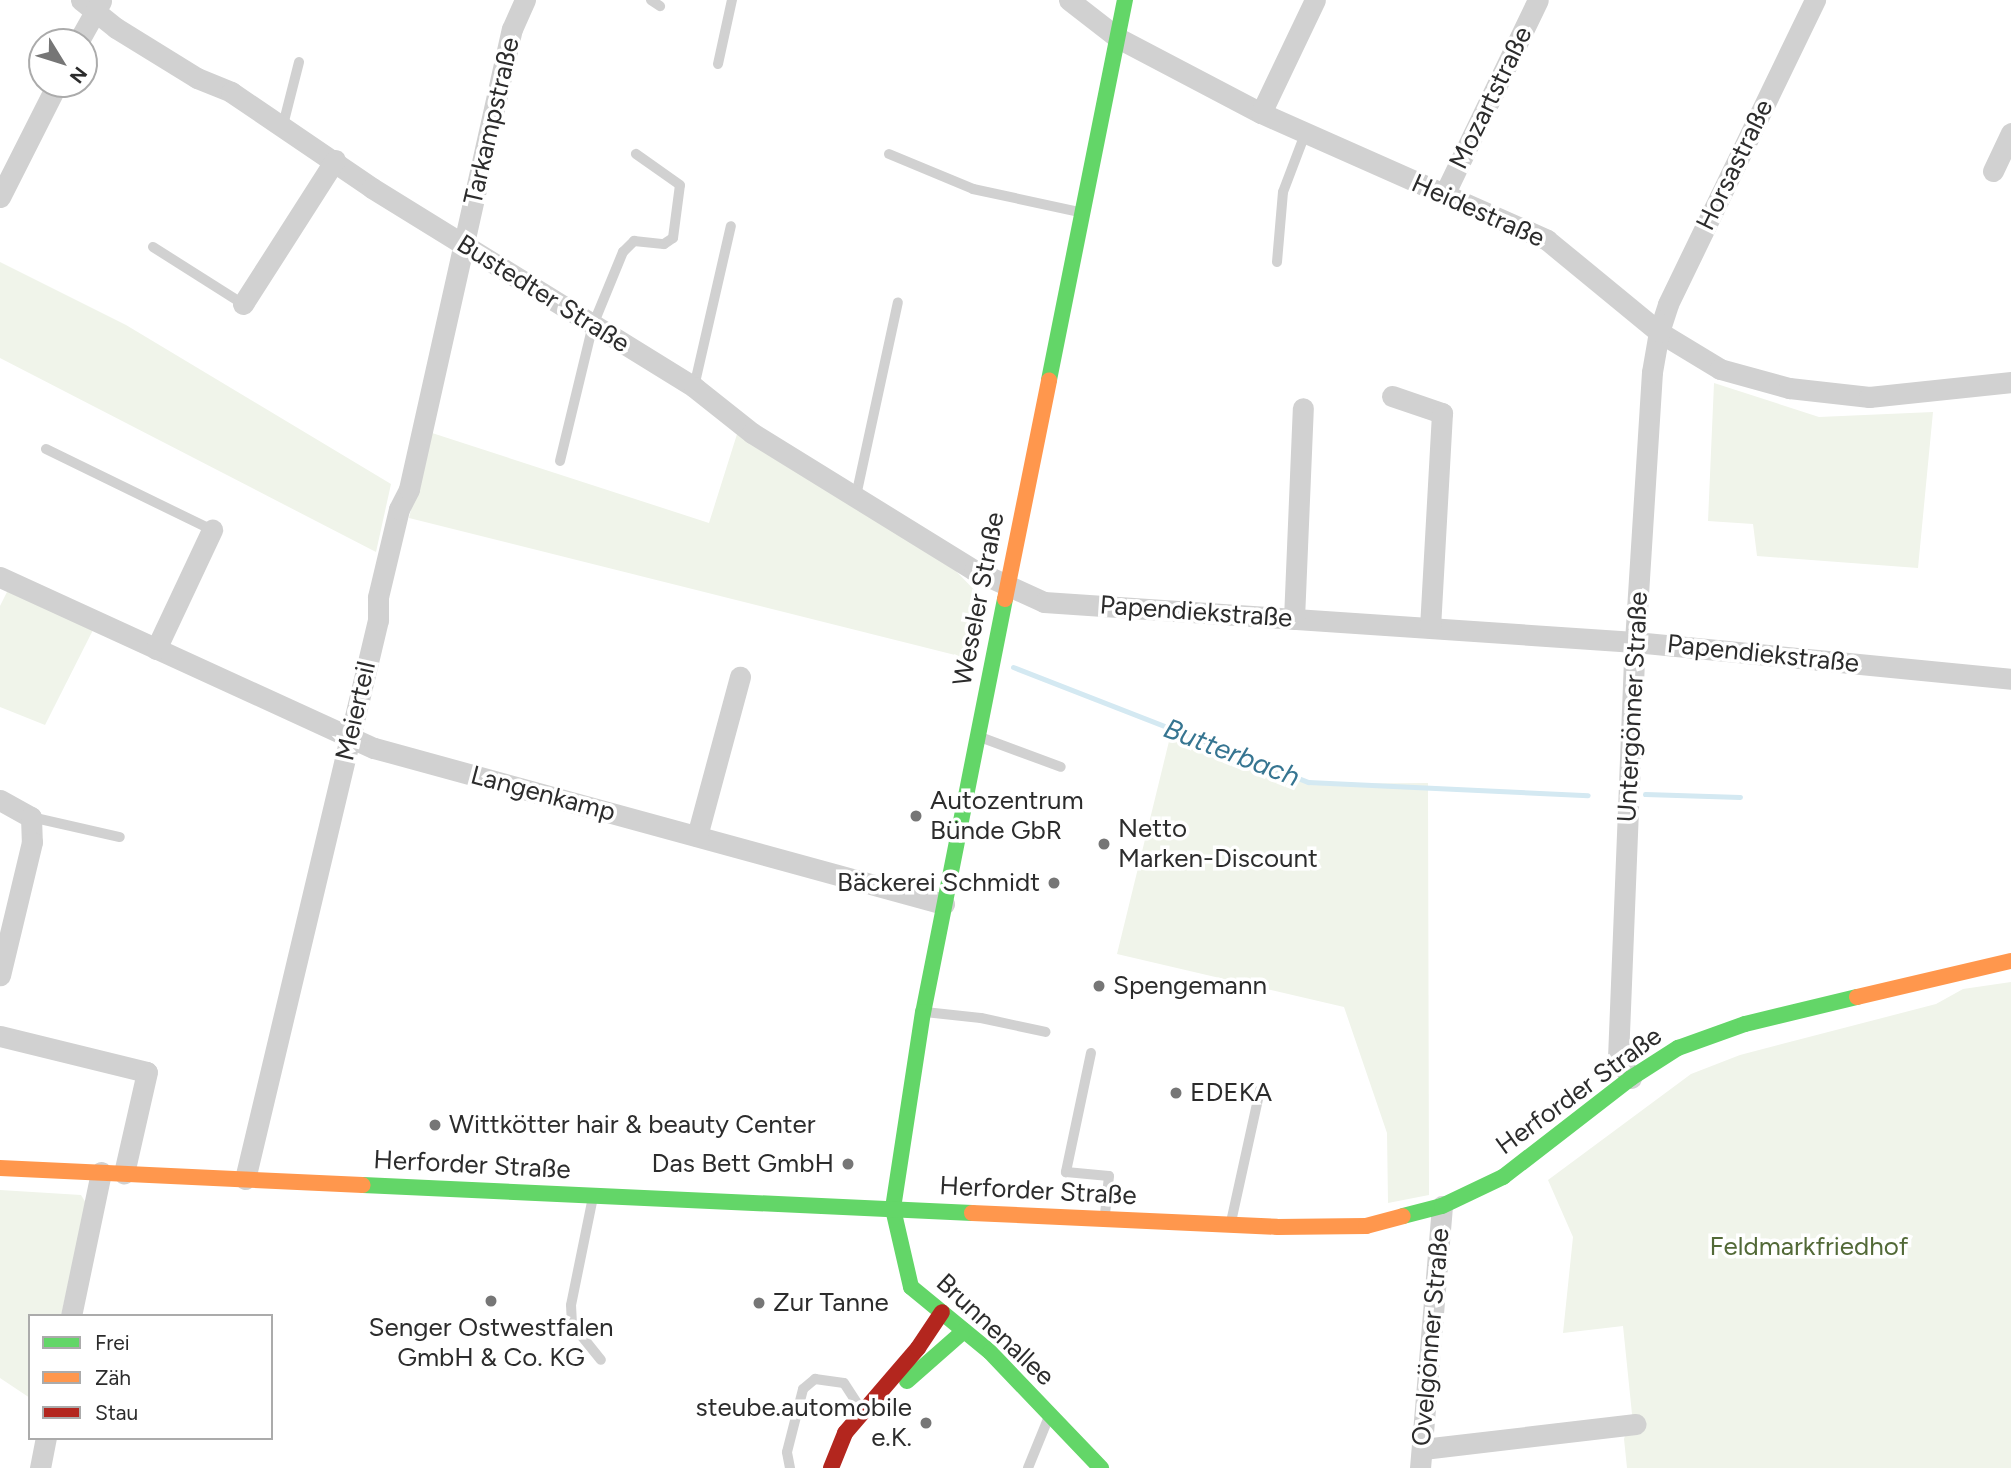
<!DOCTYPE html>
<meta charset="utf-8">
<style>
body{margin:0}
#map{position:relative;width:2011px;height:1468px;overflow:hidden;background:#fff;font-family:Figtree,sans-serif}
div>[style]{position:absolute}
.green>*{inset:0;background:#f0f4ea}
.stream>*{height:5px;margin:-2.5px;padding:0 2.5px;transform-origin:2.5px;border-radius:2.5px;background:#d4e9f2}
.lane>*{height:10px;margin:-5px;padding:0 5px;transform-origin:5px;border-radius:5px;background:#d1d1d1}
.street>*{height:21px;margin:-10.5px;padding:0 10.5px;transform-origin:10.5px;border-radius:10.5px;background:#d1d1d1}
.fast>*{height:16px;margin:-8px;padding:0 8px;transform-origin:8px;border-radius:8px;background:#63d668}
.slow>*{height:16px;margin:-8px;padding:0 8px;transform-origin:8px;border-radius:8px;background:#ff974d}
.jam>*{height:16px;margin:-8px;padding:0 8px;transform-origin:8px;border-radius:8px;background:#b3261e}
.dots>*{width:19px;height:19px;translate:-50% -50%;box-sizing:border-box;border:4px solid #fff;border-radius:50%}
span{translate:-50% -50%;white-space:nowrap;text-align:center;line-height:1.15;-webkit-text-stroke:7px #fff;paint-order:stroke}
.street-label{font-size:26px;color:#2c2c2c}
.poi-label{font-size:26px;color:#2c2c2c}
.left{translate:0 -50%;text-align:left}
.right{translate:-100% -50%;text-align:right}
.park-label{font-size:26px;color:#526937}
.water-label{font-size:28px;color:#367591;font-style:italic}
.legend{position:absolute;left:28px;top:1314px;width:245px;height:126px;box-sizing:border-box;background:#fff;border:2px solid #ababab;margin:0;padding:9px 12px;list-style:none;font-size:21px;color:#2c2c2c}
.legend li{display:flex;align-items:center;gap:14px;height:35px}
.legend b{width:35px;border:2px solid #ababab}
.north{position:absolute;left:28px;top:28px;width:70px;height:70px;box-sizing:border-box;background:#fff;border:2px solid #ababab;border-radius:50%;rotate:128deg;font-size:19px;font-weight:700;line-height:28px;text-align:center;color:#2c2c2c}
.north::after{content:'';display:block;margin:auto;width:24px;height:32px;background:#767676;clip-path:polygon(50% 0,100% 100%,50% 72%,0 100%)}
</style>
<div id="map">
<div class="green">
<i style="clip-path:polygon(0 262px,126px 325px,391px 484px,376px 552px,0 358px)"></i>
<i style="clip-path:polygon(1714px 383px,1819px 417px,1933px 412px,1918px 568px,1757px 556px,1753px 524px,1708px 521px)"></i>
<i style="clip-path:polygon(738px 431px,952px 567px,989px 605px,975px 660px,409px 518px,429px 432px,709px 523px)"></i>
<i style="clip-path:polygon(9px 588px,94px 628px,45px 725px,0 707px,0 606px)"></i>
<i style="clip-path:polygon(1172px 729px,1309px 784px,1428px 783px,1429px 1195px,1388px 1203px,1387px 1133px,1344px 1007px,1117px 954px)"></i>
<i style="clip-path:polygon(2011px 982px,2011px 1468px,1627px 1468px,1624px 1439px,1632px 1414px,1623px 1326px,1563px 1333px,1573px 1237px,1548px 1180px,1691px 1074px,1740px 1055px,1936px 1004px,1963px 989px)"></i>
<i style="clip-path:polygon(0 1190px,81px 1195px,86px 1203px,61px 1316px,30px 1316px,30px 1398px,0 1378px)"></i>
</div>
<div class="stream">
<i style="left:1013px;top:667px;width:317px;rotate:21.3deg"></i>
<i style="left:1308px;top:782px;width:280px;rotate:2.7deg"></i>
<i style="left:1645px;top:794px;width:95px;rotate:1.8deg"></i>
</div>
<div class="lane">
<i style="left:651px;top:0;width:11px;rotate:34deg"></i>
<i style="left:718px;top:64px;width:66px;rotate:-77.7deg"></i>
<i style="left:283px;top:125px;width:65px;rotate:-75.7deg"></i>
<i style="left:889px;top:154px;width:91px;rotate:22.6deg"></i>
<i style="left:973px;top:189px;width:108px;rotate:12.2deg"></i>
<i style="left:153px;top:247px;width:107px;rotate:32.3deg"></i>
<i style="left:1277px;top:262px;width:70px;rotate:-85.1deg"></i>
<i style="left:1283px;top:192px;width:62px;rotate:-69.2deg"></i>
<i style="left:694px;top:387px;width:165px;rotate:-77.1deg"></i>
<i style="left:46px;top:449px;width:185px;rotate:26deg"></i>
<i style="left:560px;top:461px;width:140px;rotate:-76.4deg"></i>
<i style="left:593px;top:325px;width:79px;rotate:-67.7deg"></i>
<i style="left:623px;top:252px;width:16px;rotate:-45deg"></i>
<i style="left:634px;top:241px;width:30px;rotate:6deg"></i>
<i style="left:664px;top:244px;width:11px;rotate:-34deg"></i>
<i style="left:673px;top:238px;width:53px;rotate:-82.5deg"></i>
<i style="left:680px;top:185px;width:54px;rotate:-144.8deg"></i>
<i style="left:856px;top:496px;width:198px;rotate:-77.8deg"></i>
<i style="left:980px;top:737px;width:86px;rotate:20.3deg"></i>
<i style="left:31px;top:817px;width:91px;rotate:12.7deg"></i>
<i style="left:925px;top:1012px;width:56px;rotate:6.1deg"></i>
<i style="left:981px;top:1018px;width:66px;rotate:12.2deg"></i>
<i style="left:1091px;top:1053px;width:122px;rotate:101.9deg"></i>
<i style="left:1066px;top:1172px;width:43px;rotate:5.3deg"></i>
<i style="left:1109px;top:1176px;width:39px;rotate:96deg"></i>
<i style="left:593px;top:1197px;width:110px;rotate:101.5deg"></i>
<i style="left:571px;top:1305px;width:19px;rotate:87deg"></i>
<i style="left:572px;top:1324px;width:46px;rotate:51.1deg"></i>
<i style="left:1231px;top:1222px;width:135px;rotate:-77.6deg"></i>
<i style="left:790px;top:1468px;width:16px;rotate:-101deg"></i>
<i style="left:787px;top:1452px;width:65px;rotate:-75.7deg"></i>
<i style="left:803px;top:1389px;width:16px;rotate:-40deg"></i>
<i style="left:815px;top:1379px;width:29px;rotate:8deg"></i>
<i style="left:844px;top:1383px;width:31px;rotate:57deg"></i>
<i style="left:1028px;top:1468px;width:53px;rotate:-67.8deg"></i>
</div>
<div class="street">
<i style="left:81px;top:0;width:45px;rotate:38.7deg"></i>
<i style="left:116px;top:28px;width:95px;rotate:31.7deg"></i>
<i style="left:197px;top:78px;width:37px;rotate:22deg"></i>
<i style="left:231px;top:92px;width:171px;rotate:34.2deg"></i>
<i style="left:372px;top:188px;width:379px;rotate:31.7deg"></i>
<i style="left:694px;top:387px;width:74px;rotate:38.4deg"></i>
<i style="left:752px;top:433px;width:261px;rotate:31.7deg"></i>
<i style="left:974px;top:570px;width:77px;rotate:24.6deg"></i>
<i style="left:1044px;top:602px;width:592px;rotate:3.87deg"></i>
<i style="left:1635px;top:642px;width:378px;rotate:5.6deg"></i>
<i style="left:1069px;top:0;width:62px;rotate:37.8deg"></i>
<i style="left:1118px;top:38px;width:161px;rotate:27.7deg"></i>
<i style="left:1261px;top:113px;width:313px;rotate:23.9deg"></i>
<i style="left:1547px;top:240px;width:145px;rotate:39.4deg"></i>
<i style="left:1659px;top:332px;width:71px;rotate:31.2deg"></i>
<i style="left:1720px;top:369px;width:72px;rotate:15.4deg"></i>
<i style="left:1789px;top:388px;width:81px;rotate:6.4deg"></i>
<i style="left:1869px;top:397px;width:143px;rotate:-6deg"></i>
<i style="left:78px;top:42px;width:47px;rotate:-60.7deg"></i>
<i style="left:1261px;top:113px;width:125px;rotate:-64.5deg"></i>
<i style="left:1993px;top:171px;width:42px;rotate:-64.7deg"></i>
<i style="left:1444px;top:195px;width:216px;rotate:-64.3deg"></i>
<i style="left:0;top:197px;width:127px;rotate:-63.2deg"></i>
<i style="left:243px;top:304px;width:171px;rotate:-57.4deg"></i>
<i style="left:1392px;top:396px;width:53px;rotate:18.8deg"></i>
<i style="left:1442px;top:413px;width:215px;rotate:93.2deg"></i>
<i style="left:0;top:577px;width:411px;rotate:24.6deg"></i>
<i style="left:374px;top:748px;width:591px;rotate:15.31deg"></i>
<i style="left:1294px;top:619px;width:211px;rotate:-87.6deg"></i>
<i style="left:156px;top:649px;width:132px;rotate:-64.8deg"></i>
<i style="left:0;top:800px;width:35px;rotate:29deg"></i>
<i style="left:31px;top:817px;width:25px;rotate:88deg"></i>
<i style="left:32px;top:842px;width:137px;rotate:103.5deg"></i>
<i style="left:697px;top:836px;width:165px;rotate:-74.9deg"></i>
<i style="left:0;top:1036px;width:151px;rotate:13.8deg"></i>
<i style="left:147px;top:1072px;width:104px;rotate:102.8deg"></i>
<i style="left:1631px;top:1078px;width:24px;rotate:-123deg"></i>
<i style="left:1618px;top:1058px;width:416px;rotate:-87.7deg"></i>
<i style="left:1635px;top:642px;width:271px;rotate:-86.4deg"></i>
<i style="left:1652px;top:372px;width:41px;rotate:-80.1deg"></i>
<i style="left:1659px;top:332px;width:29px;rotate:-72deg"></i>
<i style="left:1668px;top:304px;width:338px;rotate:-64.2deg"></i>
<i style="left:245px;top:1179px;width:575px;rotate:-76.62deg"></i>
<i style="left:378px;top:620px;width:23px;rotate:-90deg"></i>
<i style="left:378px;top:597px;width:90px;rotate:-76.6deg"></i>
<i style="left:399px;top:509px;width:22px;rotate:-63deg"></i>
<i style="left:409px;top:489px;width:471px;rotate:-77.4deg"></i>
<i style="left:512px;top:29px;width:32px;rotate:-66deg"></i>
<i style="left:71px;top:1316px;width:147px;rotate:-78.2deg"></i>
<i style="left:1423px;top:1449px;width:214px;rotate:-6.7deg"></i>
<i style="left:40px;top:1468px;width:31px;rotate:-79deg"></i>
<i style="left:1420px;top:1468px;width:263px;rotate:-85.2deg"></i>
</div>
<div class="fast">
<i style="left:1049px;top:380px;width:388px;rotate:-78.7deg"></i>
<i style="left:1005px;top:599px;width:421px;rotate:101.2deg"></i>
<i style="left:923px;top:1012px;width:199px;rotate:98.7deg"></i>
<i style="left:893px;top:1209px;width:80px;rotate:77deg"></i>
<i style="left:911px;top:1287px;width:102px;rotate:39.4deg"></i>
<i style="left:990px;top:1352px;width:161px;rotate:46.3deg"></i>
<i style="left:363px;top:1185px;width:610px;rotate:2.63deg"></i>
<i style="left:1403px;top:1216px;width:40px;rotate:-14.4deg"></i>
<i style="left:1442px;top:1206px;width:68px;rotate:-25.4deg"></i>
<i style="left:1503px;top:1177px;width:162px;rotate:-37.7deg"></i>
<i style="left:1631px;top:1078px;width:56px;rotate:-32.6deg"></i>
<i style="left:1678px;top:1048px;width:71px;rotate:-19.7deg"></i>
<i style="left:1745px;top:1024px;width:115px;rotate:-13.6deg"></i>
<i style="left:907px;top:1381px;width:76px;rotate:-41.3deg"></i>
</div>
<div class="slow">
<i style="left:1005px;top:599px;width:223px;rotate:-78.6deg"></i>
<i style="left:1857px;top:997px;width:158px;rotate:-13.2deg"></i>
<i style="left:0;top:1168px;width:363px;rotate:2.7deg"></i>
<i style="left:972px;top:1213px;width:305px;rotate:2.6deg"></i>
<i style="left:1277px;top:1227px;width:89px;rotate:-0.6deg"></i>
<i style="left:1366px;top:1226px;width:38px;rotate:-15deg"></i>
</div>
<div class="jam">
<i style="left:831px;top:1468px;width:38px;rotate:-68deg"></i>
<i style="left:845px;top:1433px;width:112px;rotate:-49.3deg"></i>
<i style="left:918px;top:1348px;width:43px;rotate:-56.3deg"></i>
</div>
<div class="dots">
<i style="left:916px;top:816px;background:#767676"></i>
<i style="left:1104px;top:844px;background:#767676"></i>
<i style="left:1054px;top:883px;background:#767676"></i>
<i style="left:1099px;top:986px;background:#767676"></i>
<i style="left:1176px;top:1093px;background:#767676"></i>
<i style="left:435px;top:1125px;background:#767676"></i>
<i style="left:848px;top:1164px;background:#767676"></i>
<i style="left:491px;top:1301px;background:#767676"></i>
<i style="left:759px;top:1303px;background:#767676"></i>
<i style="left:926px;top:1423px;background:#767676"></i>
</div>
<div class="street-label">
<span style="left:1491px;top:98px;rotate:-64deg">Mozartstraße</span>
<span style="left:492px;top:121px;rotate:-77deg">Tarkampstraße</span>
<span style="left:1735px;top:165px;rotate:-64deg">Horsastraße</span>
<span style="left:1478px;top:211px;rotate:24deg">Heidestraße</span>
<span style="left:543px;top:294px;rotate:32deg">Bustedter Straße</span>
<span style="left:979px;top:599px;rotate:-79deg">Weseler Straße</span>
<span style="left:1196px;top:612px;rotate:4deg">Papendiekstraße</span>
<span style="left:1763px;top:654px;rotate:6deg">Papendiekstraße</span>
<span style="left:1633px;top:707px;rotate:-87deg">Untergönner Straße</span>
<span style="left:356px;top:711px;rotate:-77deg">Meierteil</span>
<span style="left:543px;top:794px;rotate:15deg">Langenkamp</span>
<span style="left:1579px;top:1091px;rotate:-36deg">Herforder Straße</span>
<span style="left:472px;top:1165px;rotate:3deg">Herforder Straße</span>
<span style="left:1038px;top:1191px;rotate:3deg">Herforder Straße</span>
<span style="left:995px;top:1330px;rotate:43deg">Brunnenallee</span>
<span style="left:1431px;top:1337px;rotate:-85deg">Ovelgönner Straße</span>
</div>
<div class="poi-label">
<span class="left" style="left:930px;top:816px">Autozentrum<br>Bünde GbR</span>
<span class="left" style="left:1118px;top:844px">Netto<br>Marken-Discount</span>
<span class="right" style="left:1040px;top:883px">Bäckerei Schmidt</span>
<span class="left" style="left:1113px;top:986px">Spengemann</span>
<span class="left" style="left:1190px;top:1093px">EDEKA</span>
<span class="left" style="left:449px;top:1125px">Wittkötter hair &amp; beauty Center</span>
<span class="right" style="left:834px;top:1164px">Das Bett GmbH</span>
<span class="left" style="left:773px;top:1303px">Zur Tanne</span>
<span style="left:491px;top:1343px">Senger Ostwestfalen<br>GmbH &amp; Co. KG</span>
<span class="right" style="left:912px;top:1423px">steube.automobile<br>e.K.</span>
</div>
<div class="park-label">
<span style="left:1809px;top:1247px">Feldmarkfriedhof</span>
</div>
<div class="water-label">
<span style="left:1232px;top:752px;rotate:21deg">Butterbach</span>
</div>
<ul class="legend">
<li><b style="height:9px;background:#63d668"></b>Frei</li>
<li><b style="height:9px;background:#ff974d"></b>Zäh</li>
<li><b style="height:9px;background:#b3261e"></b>Stau</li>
</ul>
<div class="north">N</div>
</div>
